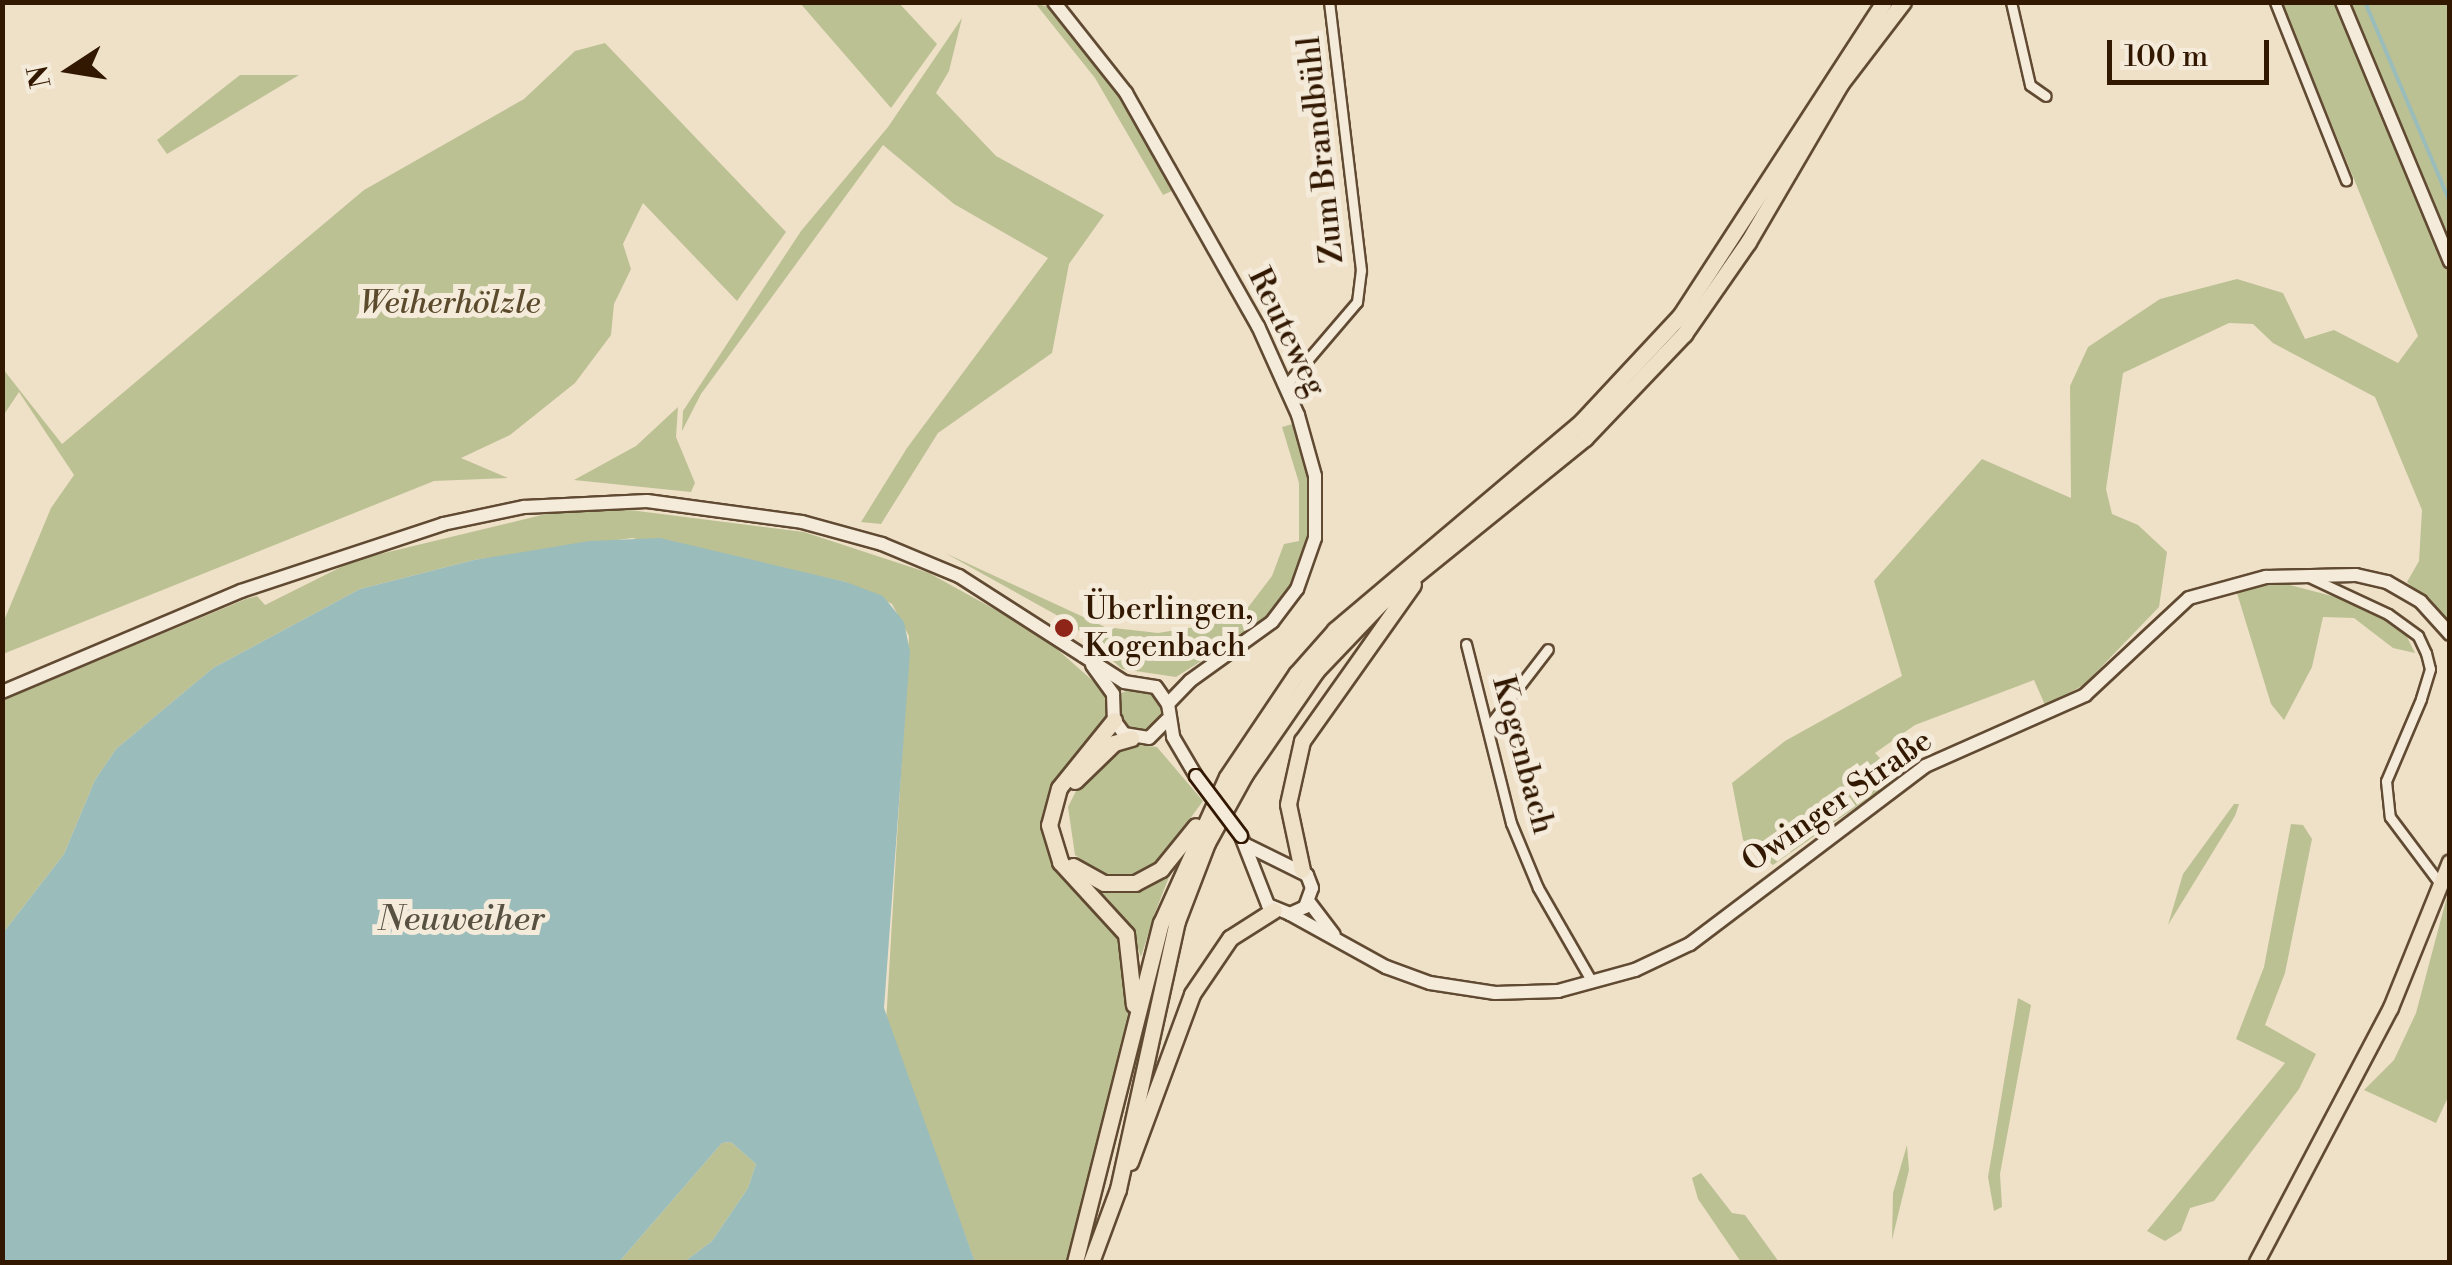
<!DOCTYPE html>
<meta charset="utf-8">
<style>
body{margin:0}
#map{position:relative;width:2452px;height:1265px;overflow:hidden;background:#efe0c8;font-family:"Libre Bodoni",serif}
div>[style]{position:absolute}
.green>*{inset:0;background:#bcc194}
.water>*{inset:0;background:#9abcba}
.stream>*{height:4px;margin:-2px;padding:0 2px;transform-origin:2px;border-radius:2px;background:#9abcba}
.roads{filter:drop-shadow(2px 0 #614a32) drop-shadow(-2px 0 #614a32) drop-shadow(0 2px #614a32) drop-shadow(0 -2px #614a32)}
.street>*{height:9px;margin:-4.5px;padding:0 4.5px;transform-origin:4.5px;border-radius:4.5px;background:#f5ebdb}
.secondary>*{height:12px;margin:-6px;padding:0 6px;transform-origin:6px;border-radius:6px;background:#f5ebdb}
.primary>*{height:14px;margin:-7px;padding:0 7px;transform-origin:7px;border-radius:7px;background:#efe0c8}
.highway>*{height:15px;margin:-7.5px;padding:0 7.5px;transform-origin:7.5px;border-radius:7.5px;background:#efe0c8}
.bridges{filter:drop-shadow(2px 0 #321800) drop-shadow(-2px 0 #321800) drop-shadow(0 2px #321800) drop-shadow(0 -2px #321800)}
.secondary-bridge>*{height:12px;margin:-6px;padding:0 6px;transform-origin:6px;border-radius:6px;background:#f5ebdb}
.dots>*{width:28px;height:28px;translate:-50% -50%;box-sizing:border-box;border:5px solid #f5ebdb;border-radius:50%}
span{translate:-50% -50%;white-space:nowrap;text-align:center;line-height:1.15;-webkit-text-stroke:10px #f5ebdb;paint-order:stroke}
.street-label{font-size:32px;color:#321800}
.park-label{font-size:32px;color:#5b4b2c;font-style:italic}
.poi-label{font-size:32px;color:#321800}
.left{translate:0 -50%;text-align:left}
.water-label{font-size:35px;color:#565141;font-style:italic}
.frame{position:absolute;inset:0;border:5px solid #321800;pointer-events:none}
.north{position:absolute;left:20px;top:20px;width:100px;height:100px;-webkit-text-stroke:8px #f5ebdb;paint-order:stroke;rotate:258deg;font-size:28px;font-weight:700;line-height:40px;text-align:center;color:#321800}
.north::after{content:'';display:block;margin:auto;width:35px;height:45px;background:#321800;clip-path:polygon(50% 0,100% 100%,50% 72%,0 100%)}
.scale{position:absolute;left:2107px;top:40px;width:162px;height:45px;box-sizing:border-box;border:5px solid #321800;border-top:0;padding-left:12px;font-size:30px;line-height:35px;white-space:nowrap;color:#321800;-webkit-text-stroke:8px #f5ebdb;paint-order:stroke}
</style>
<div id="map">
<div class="green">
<i style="clip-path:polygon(800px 3px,899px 3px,937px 44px,891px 108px)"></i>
<i style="clip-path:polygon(1035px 3px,1048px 7px,1121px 97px,1174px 190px,1163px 195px,1095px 78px)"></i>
<i style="clip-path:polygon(2282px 3px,2449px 3px,2449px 620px,2407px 582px,2419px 561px,2422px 510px,2375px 397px,2273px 343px,2253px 324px,2229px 323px,2123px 373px,2106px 489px,2112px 514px,2138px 525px,2167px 552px,2159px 607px,2084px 685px,2045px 705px,2034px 680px,1915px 725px,1875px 753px,1899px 777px,1773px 865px,1743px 840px,1732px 783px,1785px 741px,1902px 676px,1874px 581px,1982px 459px,2071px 498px,2070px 386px,2088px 347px,2160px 299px,2237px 279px,2283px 293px,2305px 339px,2334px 330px,2398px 363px,2418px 336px)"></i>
<i style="clip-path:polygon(962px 18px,949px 71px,936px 93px,996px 156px,1104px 215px,1069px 264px,1052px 353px,938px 433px,881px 524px,861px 522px,907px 448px,1048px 258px,954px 204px,883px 145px,701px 394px,682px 431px,683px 411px,801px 231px,888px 127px)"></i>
<i style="clip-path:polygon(605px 43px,786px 232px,737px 301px,643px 203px,623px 244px,631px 269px,614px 304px,611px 335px,575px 383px,510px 435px,461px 458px,508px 478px,434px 481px,3px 654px,3px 623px,51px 508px,74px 475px,19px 392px,3px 416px,3px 369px,62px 444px,364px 190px,524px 99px,575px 51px)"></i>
<i style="clip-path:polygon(240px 75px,299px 75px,167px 154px,157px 140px)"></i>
<i style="clip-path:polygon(678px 407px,676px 437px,695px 483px,691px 492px,574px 480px,636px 446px)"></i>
<i style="clip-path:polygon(1296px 423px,1310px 488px,1310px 526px,1292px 583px,1268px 619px,1176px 677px,1122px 669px,1069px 622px,945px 553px,1105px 627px,1158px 633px,1219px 623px,1243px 614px,1272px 576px,1284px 544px,1299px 541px,1299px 483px,1282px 427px)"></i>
<i style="clip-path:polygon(614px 508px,804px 532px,929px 573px,1041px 635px,1101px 688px,1117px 695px,1144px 683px,1168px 704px,1155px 735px,1118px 727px,1067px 777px,1050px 838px,1126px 934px,1136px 1019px,1075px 1262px,975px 1262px,886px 1023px,909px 636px,892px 604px,846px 582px,632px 538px,474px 560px,360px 589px,213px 668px,116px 749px,95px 780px,64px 854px,3px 933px,3px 700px,246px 599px,257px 596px,265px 605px,355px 560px,546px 514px)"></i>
<i style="clip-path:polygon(2282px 583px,2355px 602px,2404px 631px,2415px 653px,2393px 648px,2354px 618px,2323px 617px,2312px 667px,2284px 720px,2271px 704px,2236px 590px)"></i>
<i style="clip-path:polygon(1130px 744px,1157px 747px,1203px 801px,1156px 865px,1132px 876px,1101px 874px,1075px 855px,1068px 807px,1081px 781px)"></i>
<i style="clip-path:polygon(2234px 804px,2239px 804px,2235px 816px,2168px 925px,2183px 874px)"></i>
<i style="clip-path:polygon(2291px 824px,2303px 825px,2312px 839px,2285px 973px,2265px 1025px,2316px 1054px,2299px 1089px,2214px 1201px,2190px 1208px,2181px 1231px,2165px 1241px,2147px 1231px,2285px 1063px,2236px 1039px,2264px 967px)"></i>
<i style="clip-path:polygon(1172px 869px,1155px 913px,1141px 957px,1128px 922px,1095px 884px,1129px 890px)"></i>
<i style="clip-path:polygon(2449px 889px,2449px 1095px,2436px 1123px,2364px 1090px,2394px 1060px,2416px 1013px)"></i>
<i style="clip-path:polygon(2018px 998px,2031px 1005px,2000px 1174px,2002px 1207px,1994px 1211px,1988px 1177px)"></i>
<i style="clip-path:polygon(731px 1142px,756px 1164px,748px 1188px,712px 1241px,684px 1262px,619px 1262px,722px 1143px)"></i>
<i style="clip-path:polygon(1907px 1145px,1909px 1170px,1892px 1240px,1893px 1193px)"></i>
<i style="clip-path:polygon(1701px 1173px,1732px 1213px,1745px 1215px,1779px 1262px,1741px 1262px,1698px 1199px,1692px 1178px)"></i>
</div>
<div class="water">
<i style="clip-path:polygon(660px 538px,846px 582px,883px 596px,904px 622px,910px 652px,884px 1008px,975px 1262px,684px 1262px,712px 1241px,748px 1188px,756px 1164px,731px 1142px,722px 1143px,619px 1262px,3px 1262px,3px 933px,64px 854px,95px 780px,116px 749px,213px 668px,360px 589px,474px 560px,589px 541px)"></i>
</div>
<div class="stream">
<i style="left:2365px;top:2px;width:217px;rotate:67deg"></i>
</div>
<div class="roads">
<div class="street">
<i style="left:2011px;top:2px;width:85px;rotate:77.1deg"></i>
<i style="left:2030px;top:85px;width:19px;rotate:35deg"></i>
<i style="left:2275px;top:2px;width:192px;rotate:68.3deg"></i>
<i style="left:1286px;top:385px;width:109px;rotate:-49.5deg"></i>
<i style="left:1357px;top:302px;width:32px;rotate:-83deg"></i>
<i style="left:1361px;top:270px;width:270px;rotate:-96.8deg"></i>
<i style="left:2309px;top:577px;width:87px;rotate:25.1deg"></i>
<i style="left:2388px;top:614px;width:37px;rotate:36deg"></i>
<i style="left:2418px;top:636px;width:19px;rotate:65deg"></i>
<i style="left:2426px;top:653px;width:16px;rotate:76deg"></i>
<i style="left:2430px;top:669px;width:31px;rotate:107deg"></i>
<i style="left:2421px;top:699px;width:89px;rotate:113.1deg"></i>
<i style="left:2386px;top:781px;width:36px;rotate:84deg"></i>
<i style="left:2390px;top:817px;width:85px;rotate:53.1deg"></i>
<i style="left:1466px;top:644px;width:185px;rotate:75.9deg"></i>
<i style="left:1511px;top:823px;width:70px;rotate:67.4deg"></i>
<i style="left:1538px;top:888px;width:108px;rotate:60.1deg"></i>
<i style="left:1491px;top:723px;width:93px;rotate:-52.4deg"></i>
</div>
<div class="secondary">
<i style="left:1054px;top:2px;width:116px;rotate:51.6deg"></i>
<i style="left:1126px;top:93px;width:268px;rotate:60.5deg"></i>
<i style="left:1258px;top:326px;width:98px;rotate:65.8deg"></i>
<i style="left:1298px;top:415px;width:63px;rotate:74.4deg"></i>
<i style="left:1315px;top:476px;width:62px;rotate:90deg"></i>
<i style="left:1315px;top:538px;width:54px;rotate:109.4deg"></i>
<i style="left:1297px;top:589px;width:41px;rotate:127.1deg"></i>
<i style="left:1272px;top:622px;width:101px;rotate:144.3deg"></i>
<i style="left:1190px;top:681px;width:32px;rotate:134deg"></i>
<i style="left:2342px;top:2px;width:281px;rotate:67.4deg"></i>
<i style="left:1092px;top:665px;width:36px;rotate:54deg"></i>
<i style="left:1113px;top:694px;width:26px;rotate:88deg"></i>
<i style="left:1114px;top:720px;width:17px;rotate:54deg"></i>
<i style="left:1124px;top:734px;width:25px;rotate:9deg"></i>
<i style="left:1149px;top:738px;width:25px;rotate:-45deg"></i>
<i style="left:2px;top:692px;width:259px;rotate:-22.9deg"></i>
<i style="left:241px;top:591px;width:213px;rotate:-18.3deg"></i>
<i style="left:443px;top:524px;width:83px;rotate:-11.9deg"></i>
<i style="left:524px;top:507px;width:123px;rotate:-2.8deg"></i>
<i style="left:647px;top:501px;width:156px;rotate:7.7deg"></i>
<i style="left:802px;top:522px;width:83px;rotate:15.4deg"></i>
<i style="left:882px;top:544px;width:83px;rotate:22.6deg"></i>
<i style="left:959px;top:576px;width:196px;rotate:32.7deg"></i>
<i style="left:1124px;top:682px;width:32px;rotate:9deg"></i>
<i style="left:1156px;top:687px;width:21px;rotate:55deg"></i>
<i style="left:1168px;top:704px;width:33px;rotate:81deg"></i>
<i style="left:1173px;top:737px;width:45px;rotate:59.5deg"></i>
<i style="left:1241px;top:836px;width:74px;rotate:68.6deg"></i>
<i style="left:1268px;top:905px;width:24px;rotate:22deg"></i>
<i style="left:1290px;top:914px;width:17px;rotate:-25deg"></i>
<i style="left:1305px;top:907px;width:20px;rotate:-70deg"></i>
<i style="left:1312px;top:888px;width:14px;rotate:-111deg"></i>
<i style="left:1307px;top:875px;width:68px;rotate:-153.8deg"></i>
<i style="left:1309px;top:902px;width:41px;rotate:52.9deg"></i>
<i style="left:1290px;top:914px;width:110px;rotate:28.9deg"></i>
<i style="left:1386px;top:967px;width:47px;rotate:20deg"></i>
<i style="left:1430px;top:983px;width:66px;rotate:8.7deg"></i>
<i style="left:1495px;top:993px;width:63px;rotate:-1.8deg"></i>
<i style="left:1558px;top:991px;width:80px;rotate:-15.3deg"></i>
<i style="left:1635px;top:970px;width:61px;rotate:-25.3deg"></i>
<i style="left:1690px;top:944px;width:295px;rotate:-37.1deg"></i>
<i style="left:1925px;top:766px;width:175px;rotate:-23.9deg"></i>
<i style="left:2085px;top:695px;width:142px;rotate:-43deg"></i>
<i style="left:2189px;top:598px;width:80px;rotate:-15.3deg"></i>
<i style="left:2266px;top:577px;width:90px;rotate:-1.3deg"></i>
<i style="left:2356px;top:575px;width:32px;rotate:13deg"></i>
<i style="left:2387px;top:582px;width:39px;rotate:30deg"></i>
<i style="left:2421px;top:602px;width:43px;rotate:47.8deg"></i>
</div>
<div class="primary">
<i style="left:2257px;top:1262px;width:287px;rotate:-62.2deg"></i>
<i style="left:2391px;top:1008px;width:157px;rotate:-68deg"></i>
</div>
<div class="highway">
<i style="left:1114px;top:720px;width:87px;rotate:129deg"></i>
<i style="left:1059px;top:788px;width:38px;rotate:105deg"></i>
<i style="left:1049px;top:825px;width:39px;rotate:73deg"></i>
<i style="left:1060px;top:862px;width:98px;rotate:47.5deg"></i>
<i style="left:1126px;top:934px;width:71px;rotate:83.6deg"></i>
<i style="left:1075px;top:781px;width:54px;rotate:-44.3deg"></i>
<i style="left:1114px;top:743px;width:18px;rotate:-16deg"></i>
<i style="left:1073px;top:866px;width:35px;rotate:29deg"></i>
<i style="left:1104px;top:883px;width:31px"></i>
<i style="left:1135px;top:883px;width:30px;rotate:-28deg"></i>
<i style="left:1161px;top:869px;width:55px;rotate:-50.9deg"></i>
<i style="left:1302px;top:870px;width:67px;rotate:-102deg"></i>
<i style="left:1288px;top:804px;width:65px;rotate:-77.5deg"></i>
<i style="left:1302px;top:741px;width:192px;rotate:-54.7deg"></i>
<i style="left:1130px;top:1162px;width:179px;rotate:-69.7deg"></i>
<i style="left:1192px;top:994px;width:68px;rotate:-55.8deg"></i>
<i style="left:1230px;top:938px;width:52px;rotate:-32.5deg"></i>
<i style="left:1075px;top:1262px;width:350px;rotate:-75.8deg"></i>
<i style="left:1161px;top:923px;width:160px;rotate:-65.7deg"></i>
<i style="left:1227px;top:777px;width:125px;rotate:-56.1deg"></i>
<i style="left:1297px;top:673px;width:57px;rotate:-48.5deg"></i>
<i style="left:1335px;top:630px;width:324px;rotate:-40.2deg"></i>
<i style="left:1582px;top:421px;width:144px;rotate:-47deg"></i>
<i style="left:1680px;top:316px;width:374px;rotate:-57deg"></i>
<i style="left:1091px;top:1262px;width:78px;rotate:-69.7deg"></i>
<i style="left:1118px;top:1189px;width:274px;rotate:-77.6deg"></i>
<i style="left:1177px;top:921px;width:84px;rotate:-69deg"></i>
<i style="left:1207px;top:843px;width:79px;rotate:-61.2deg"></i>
<i style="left:1245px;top:774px;width:125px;rotate:-55.4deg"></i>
<i style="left:1316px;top:671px;width:94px;rotate:-46.3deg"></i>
<i style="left:1381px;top:603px;width:262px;rotate:-39deg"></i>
<i style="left:1585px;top:438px;width:144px;rotate:-46.4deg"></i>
<i style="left:1684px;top:334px;width:112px;rotate:-55.2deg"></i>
<i style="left:1748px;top:242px;width:184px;rotate:-59.7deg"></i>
<i style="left:1841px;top:83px;width:102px;rotate:-52.6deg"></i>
</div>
</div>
<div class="bridges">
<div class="secondary-bridge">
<i style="left:1196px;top:776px;width:75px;rotate:53.1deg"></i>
</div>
</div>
<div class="dots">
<i style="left:1064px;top:628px;background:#8f2418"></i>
</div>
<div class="street-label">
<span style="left:1321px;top:150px;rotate:-96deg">Zum Brandbühl</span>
<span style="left:1287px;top:332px;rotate:64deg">Reuteweg</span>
<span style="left:1523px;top:755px;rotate:75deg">Kogenbach</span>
<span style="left:1837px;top:801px;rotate:-35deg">Owinger Straße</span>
</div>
<div class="park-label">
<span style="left:450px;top:303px">Weiherhölzle</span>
</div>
<div class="poi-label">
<span class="left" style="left:1084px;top:628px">Überlingen,<br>Kogenbach</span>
</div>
<div class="water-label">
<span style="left:461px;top:920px">Neuweiher</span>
</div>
<div class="frame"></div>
<div class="north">N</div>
<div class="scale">100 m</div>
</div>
